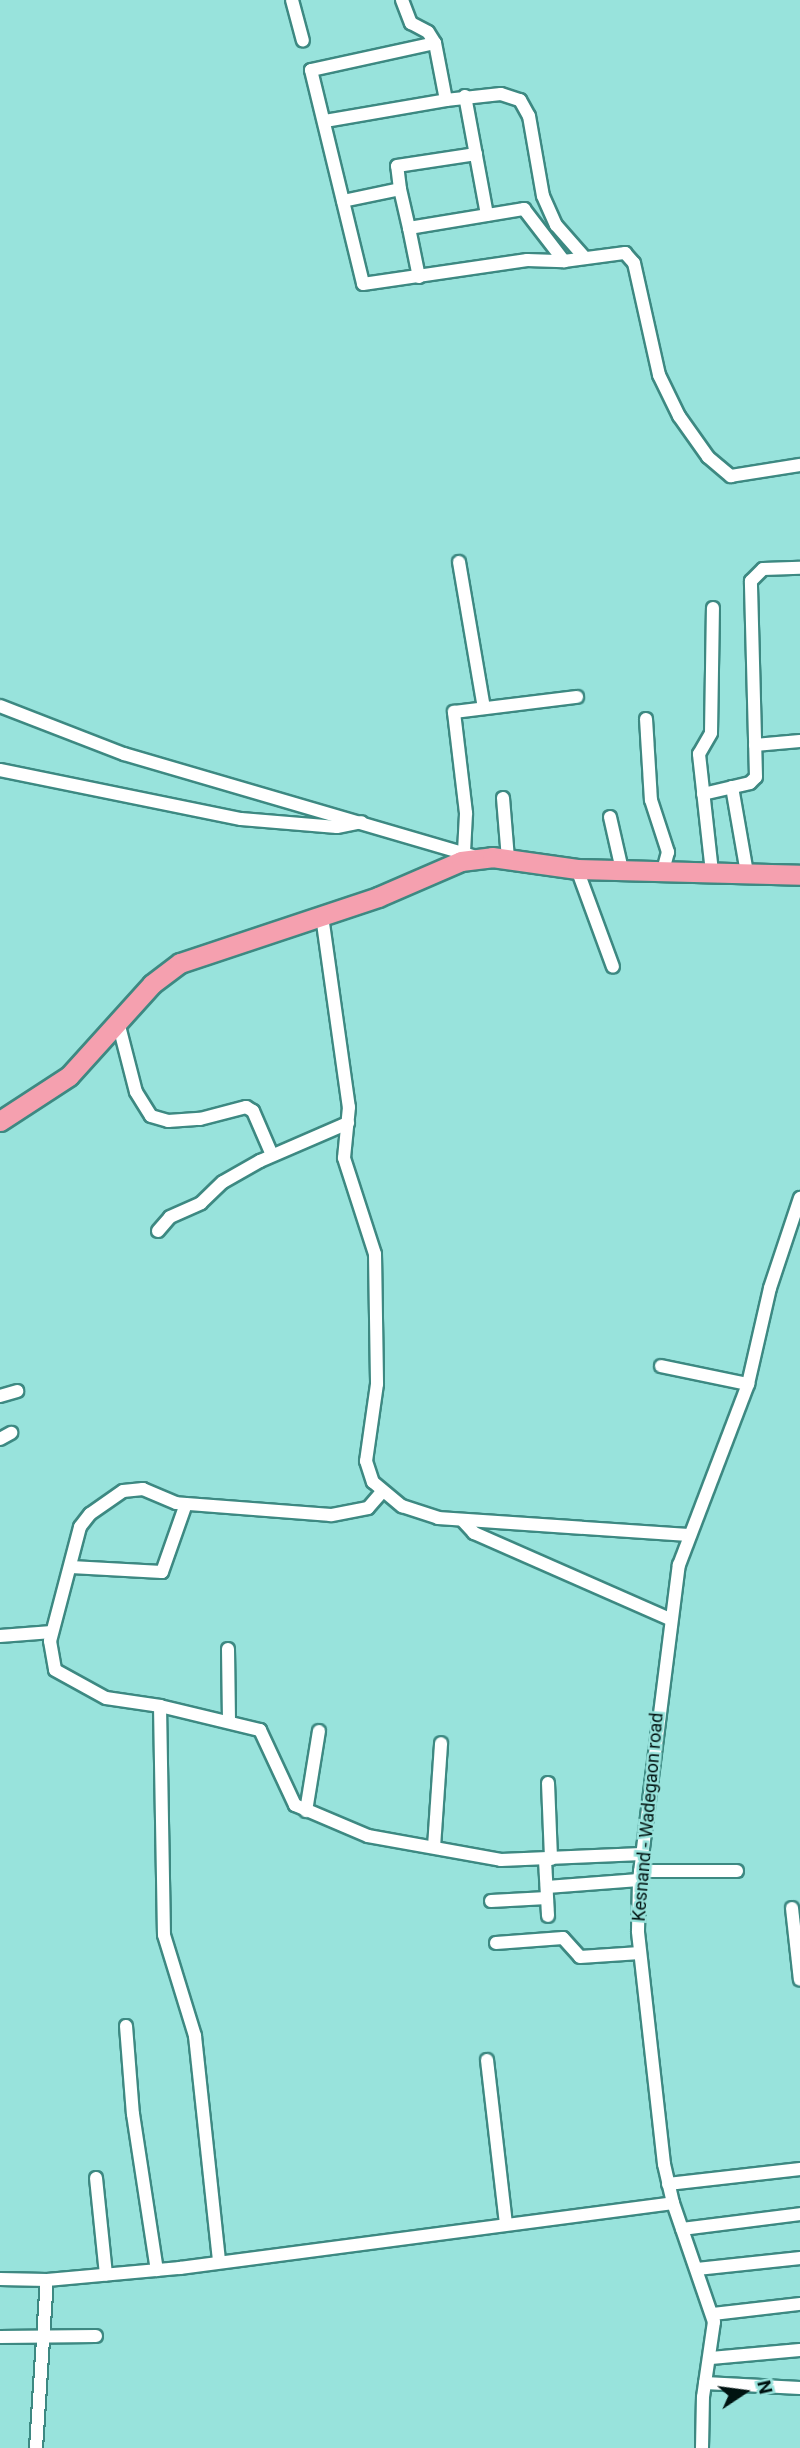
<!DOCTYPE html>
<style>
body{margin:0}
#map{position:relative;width:800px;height:2448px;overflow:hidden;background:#98e3dc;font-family:Roboto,sans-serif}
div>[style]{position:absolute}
.roads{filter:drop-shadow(2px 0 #3d8982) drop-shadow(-2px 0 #3d8982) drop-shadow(0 2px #3d8982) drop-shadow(0 -2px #3d8982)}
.minor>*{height:12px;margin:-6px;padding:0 6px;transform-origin:6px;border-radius:6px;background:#fff}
.highway>*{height:19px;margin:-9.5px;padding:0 9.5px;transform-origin:9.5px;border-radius:9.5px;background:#f5a0af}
span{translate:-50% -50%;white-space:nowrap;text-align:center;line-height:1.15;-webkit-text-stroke:5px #98e3dc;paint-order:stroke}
.street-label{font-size:18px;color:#001311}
.north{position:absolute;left:709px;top:2357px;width:70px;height:70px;-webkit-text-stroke:5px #98e3dc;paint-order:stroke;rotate:77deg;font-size:19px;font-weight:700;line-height:28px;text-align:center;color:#001311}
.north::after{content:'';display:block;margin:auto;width:24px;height:32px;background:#001311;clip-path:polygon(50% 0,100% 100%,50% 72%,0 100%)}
</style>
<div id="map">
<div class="roads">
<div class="minor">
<i style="left:292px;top:0;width:42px;rotate:75deg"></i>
<i style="left:402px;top:0;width:25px;rotate:69deg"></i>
<i style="left:411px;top:23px;width:19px;rotate:28deg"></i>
<i style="left:428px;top:32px;width:13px;rotate:58deg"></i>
<i style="left:435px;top:43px;width:58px;rotate:79.1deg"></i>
<i style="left:446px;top:100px;width:55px;rotate:-6.2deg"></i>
<i style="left:501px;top:94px;width:20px;rotate:18deg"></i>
<i style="left:520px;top:100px;width:18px;rotate:61deg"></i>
<i style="left:529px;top:116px;width:81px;rotate:80.1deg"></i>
<i style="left:543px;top:196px;width:32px;rotate:66deg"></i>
<i style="left:556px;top:225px;width:44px;rotate:48.7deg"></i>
<i style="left:435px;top:43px;width:127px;rotate:167.7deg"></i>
<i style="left:311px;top:70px;width:220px;rotate:76.3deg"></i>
<i style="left:363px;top:284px;width:166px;rotate:-8.3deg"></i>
<i style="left:527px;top:260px;width:37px;rotate:2deg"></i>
<i style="left:564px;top:261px;width:62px;rotate:-7.5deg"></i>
<i style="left:625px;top:253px;width:13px;rotate:48deg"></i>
<i style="left:634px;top:263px;width:115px;rotate:77.4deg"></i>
<i style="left:659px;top:375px;width:46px;rotate:64deg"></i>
<i style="left:679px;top:416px;width:50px;rotate:54.7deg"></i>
<i style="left:708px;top:457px;width:30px;rotate:40deg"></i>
<i style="left:731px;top:476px;width:70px;rotate:-9.1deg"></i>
<i style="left:465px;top:96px;width:121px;rotate:79.5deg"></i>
<i style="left:325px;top:121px;width:123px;rotate:-9.8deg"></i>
<i style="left:400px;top:189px;width:40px;rotate:77deg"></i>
<i style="left:409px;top:228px;width:117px;rotate:-9.4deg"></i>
<i style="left:524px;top:209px;width:66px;rotate:52.4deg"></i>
<i style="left:343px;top:201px;width:58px;rotate:-11.9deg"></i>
<i style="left:400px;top:189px;width:23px;rotate:-97deg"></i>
<i style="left:397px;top:166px;width:80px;rotate:-8.6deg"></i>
<i style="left:409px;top:228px;width:50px;rotate:78.5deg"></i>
<i style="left:459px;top:562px;width:148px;rotate:80.3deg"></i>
<i style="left:0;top:706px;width:133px;rotate:21.2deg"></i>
<i style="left:124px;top:754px;width:368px;rotate:16.3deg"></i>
<i style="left:646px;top:719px;width:81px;rotate:86.5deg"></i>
<i style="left:651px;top:800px;width:55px;rotate:71.9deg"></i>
<i style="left:668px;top:852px;width:20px;rotate:105deg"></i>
<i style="left:755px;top:745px;width:45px;rotate:-5.1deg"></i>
<i style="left:0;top:770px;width:246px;rotate:11.5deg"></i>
<i style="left:241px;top:819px;width:96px;rotate:4.8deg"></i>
<i style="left:337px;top:827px;width:25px;rotate:-11deg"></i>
<i style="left:732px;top:787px;width:87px;rotate:80.1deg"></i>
<i style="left:703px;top:794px;width:48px;rotate:-13.2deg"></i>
<i style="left:750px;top:783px;width:8px;rotate:-45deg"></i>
<i style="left:756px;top:777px;width:196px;rotate:-91.5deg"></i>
<i style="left:751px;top:581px;width:17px;rotate:-45deg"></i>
<i style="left:763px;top:569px;width:37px;rotate:-2deg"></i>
<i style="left:503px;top:798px;width:61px;rotate:85.3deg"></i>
<i style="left:610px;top:817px;width:54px;rotate:77.2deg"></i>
<i style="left:464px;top:852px;width:39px;rotate:-87deg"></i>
<i style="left:466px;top:813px;width:102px;rotate:-96.8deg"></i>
<i style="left:454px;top:712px;width:124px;rotate:-7deg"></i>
<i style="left:577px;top:869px;width:104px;rotate:69.8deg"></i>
<i style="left:712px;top:872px;width:119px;rotate:-96.3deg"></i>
<i style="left:699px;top:754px;width:24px;rotate:-60deg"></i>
<i style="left:711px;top:733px;width:125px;rotate:-89.1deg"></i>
<i style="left:322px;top:916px;width:193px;rotate:82deg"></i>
<i style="left:349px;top:1107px;width:51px;rotate:95.6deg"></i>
<i style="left:344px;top:1158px;width:101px;rotate:72.1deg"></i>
<i style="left:375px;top:1254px;width:130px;rotate:89.1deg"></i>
<i style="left:377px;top:1384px;width:78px;rotate:98.1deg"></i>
<i style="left:366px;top:1461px;width:22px;rotate:72deg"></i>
<i style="left:373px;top:1482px;width:38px;rotate:40deg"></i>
<i style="left:402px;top:1506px;width:38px;rotate:18deg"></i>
<i style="left:438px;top:1518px;width:251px;rotate:3.9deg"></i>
<i style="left:118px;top:1022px;width:72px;rotate:75.6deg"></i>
<i style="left:136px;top:1092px;width:28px;rotate:58deg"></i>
<i style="left:151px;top:1116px;width:18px;rotate:16deg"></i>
<i style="left:168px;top:1121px;width:32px;rotate:-4deg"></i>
<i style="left:200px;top:1119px;width:48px;rotate:-14.6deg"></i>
<i style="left:246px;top:1107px;width:8px;rotate:30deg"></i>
<i style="left:253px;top:1111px;width:48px;rotate:66.6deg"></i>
<i style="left:158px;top:1231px;width:18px;rotate:-49deg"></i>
<i style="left:170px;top:1217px;width:34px;rotate:-24deg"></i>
<i style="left:201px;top:1203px;width:30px;rotate:-44deg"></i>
<i style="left:223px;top:1182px;width:43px;rotate:-29.6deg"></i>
<i style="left:260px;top:1161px;width:96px;rotate:-23.4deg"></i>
<i style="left:661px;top:1366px;width:89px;rotate:11.7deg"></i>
<i style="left:0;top:1396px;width:18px;rotate:-16deg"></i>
<i style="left:0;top:1439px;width:13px;rotate:-29deg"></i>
<i style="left:381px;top:1493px;width:20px;rotate:131deg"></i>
<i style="left:368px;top:1508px;width:38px;rotate:169deg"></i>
<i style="left:331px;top:1515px;width:155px;rotate:-175.6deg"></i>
<i style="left:176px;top:1503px;width:36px;rotate:-157deg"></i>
<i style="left:143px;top:1489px;width:20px;rotate:174deg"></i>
<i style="left:123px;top:1491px;width:40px;rotate:145.1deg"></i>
<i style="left:90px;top:1514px;width:16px;rotate:128deg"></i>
<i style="left:80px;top:1527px;width:118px;rotate:104.7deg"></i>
<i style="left:50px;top:1641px;width:29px;rotate:80deg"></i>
<i style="left:55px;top:1670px;width:58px;rotate:28.8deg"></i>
<i style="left:106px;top:1698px;width:55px;rotate:8.4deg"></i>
<i style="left:160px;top:1706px;width:103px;rotate:13.5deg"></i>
<i style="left:260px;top:1730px;width:83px;rotate:65deg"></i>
<i style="left:295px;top:1805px;width:79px;rotate:23deg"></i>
<i style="left:368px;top:1836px;width:135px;rotate:10.2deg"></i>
<i style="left:501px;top:1860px;width:141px;rotate:-2.4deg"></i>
<i style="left:462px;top:1520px;width:18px;rotate:47deg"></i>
<i style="left:474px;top:1533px;width:214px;rotate:23.7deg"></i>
<i style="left:71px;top:1567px;width:91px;rotate:3.1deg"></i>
<i style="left:162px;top:1572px;width:72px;rotate:-70.6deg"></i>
<i style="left:0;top:1636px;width:52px;rotate:-4.4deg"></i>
<i style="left:228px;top:1649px;width:73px;rotate:89.2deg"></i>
<i style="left:160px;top:1706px;width:229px;rotate:89deg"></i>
<i style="left:164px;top:1935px;width:106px;rotate:72.9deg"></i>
<i style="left:195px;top:2036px;width:227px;rotate:83.9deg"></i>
<i style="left:548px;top:1783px;width:76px;rotate:87.7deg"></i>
<i style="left:306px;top:1811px;width:81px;rotate:-80.8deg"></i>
<i style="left:434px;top:1847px;width:104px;rotate:-86.1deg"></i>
<i style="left:545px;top:1860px;width:56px;rotate:86.9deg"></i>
<i style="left:640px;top:1871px;width:97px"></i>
<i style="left:547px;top:1887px;width:92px;rotate:-4.4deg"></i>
<i style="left:491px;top:1901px;width:56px;rotate:-3.1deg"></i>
<i style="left:792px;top:1908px;width:72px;rotate:83.7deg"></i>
<i style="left:496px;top:1943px;width:67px;rotate:-4.3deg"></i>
<i style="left:563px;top:1938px;width:25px;rotate:48deg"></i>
<i style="left:580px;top:1957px;width:60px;rotate:-3.8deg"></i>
<i style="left:126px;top:2026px;width:88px;rotate:85.5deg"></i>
<i style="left:133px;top:2114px;width:158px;rotate:81.3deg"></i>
<i style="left:487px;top:2060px;width:165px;rotate:83.4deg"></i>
<i style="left:96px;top:2178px;width:97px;rotate:84.1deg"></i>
<i style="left:668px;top:2184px;width:133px;rotate:-6.5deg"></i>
<i style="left:682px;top:2229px;width:119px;rotate:-7.2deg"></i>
<i style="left:697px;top:2269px;width:104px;rotate:-6.1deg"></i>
<i style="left:0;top:2279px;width:47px;rotate:1.2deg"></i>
<i style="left:47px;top:2280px;width:134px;rotate:-5.2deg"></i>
<i style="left:180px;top:2268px;width:497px;rotate:-7.5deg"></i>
<i style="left:713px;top:2314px;width:88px;rotate:-6.6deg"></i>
<i style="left:0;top:2337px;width:96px;rotate:-0.6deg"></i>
<i style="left:711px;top:2358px;width:89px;rotate:-5.1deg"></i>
<i style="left:705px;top:2383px;width:95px;rotate:3deg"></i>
<i style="left:36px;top:2448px;width:168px;rotate:-86.3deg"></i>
<i style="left:702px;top:2448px;width:51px;rotate:-88.9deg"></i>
<i style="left:703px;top:2397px;width:76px;rotate:-81.7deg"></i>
<i style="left:714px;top:2322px;width:126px;rotate:-109deg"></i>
<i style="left:673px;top:2203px;width:40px;rotate:-103deg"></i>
<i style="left:664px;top:2164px;width:234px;rotate:-96.4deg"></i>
<i style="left:638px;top:1931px;width:51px;rotate:-88.9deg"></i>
<i style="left:639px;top:1880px;width:318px;rotate:-82.8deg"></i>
<i style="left:679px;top:1565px;width:194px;rotate:-69.1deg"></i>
<i style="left:748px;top:1384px;width:98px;rotate:-77.1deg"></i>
<i style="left:770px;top:1288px;width:95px;rotate:-71.6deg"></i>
</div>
<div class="highway">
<i style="left:0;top:1121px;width:82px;rotate:-33.1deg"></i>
<i style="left:69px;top:1076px;width:124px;rotate:-47.9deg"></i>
<i style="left:152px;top:984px;width:35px;rotate:-37deg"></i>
<i style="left:180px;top:963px;width:209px;rotate:-18.4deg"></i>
<i style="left:378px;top:897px;width:90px;rotate:-23.4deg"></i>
<i style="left:461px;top:861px;width:31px;rotate:-7deg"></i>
<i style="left:492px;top:857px;width:86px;rotate:8deg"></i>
<i style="left:577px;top:869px;width:223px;rotate:1.5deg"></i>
</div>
</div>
<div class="street-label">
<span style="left:648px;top:1817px;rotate:-85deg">Kesnand - Wadegaon road</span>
</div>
<div class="north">N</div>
</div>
